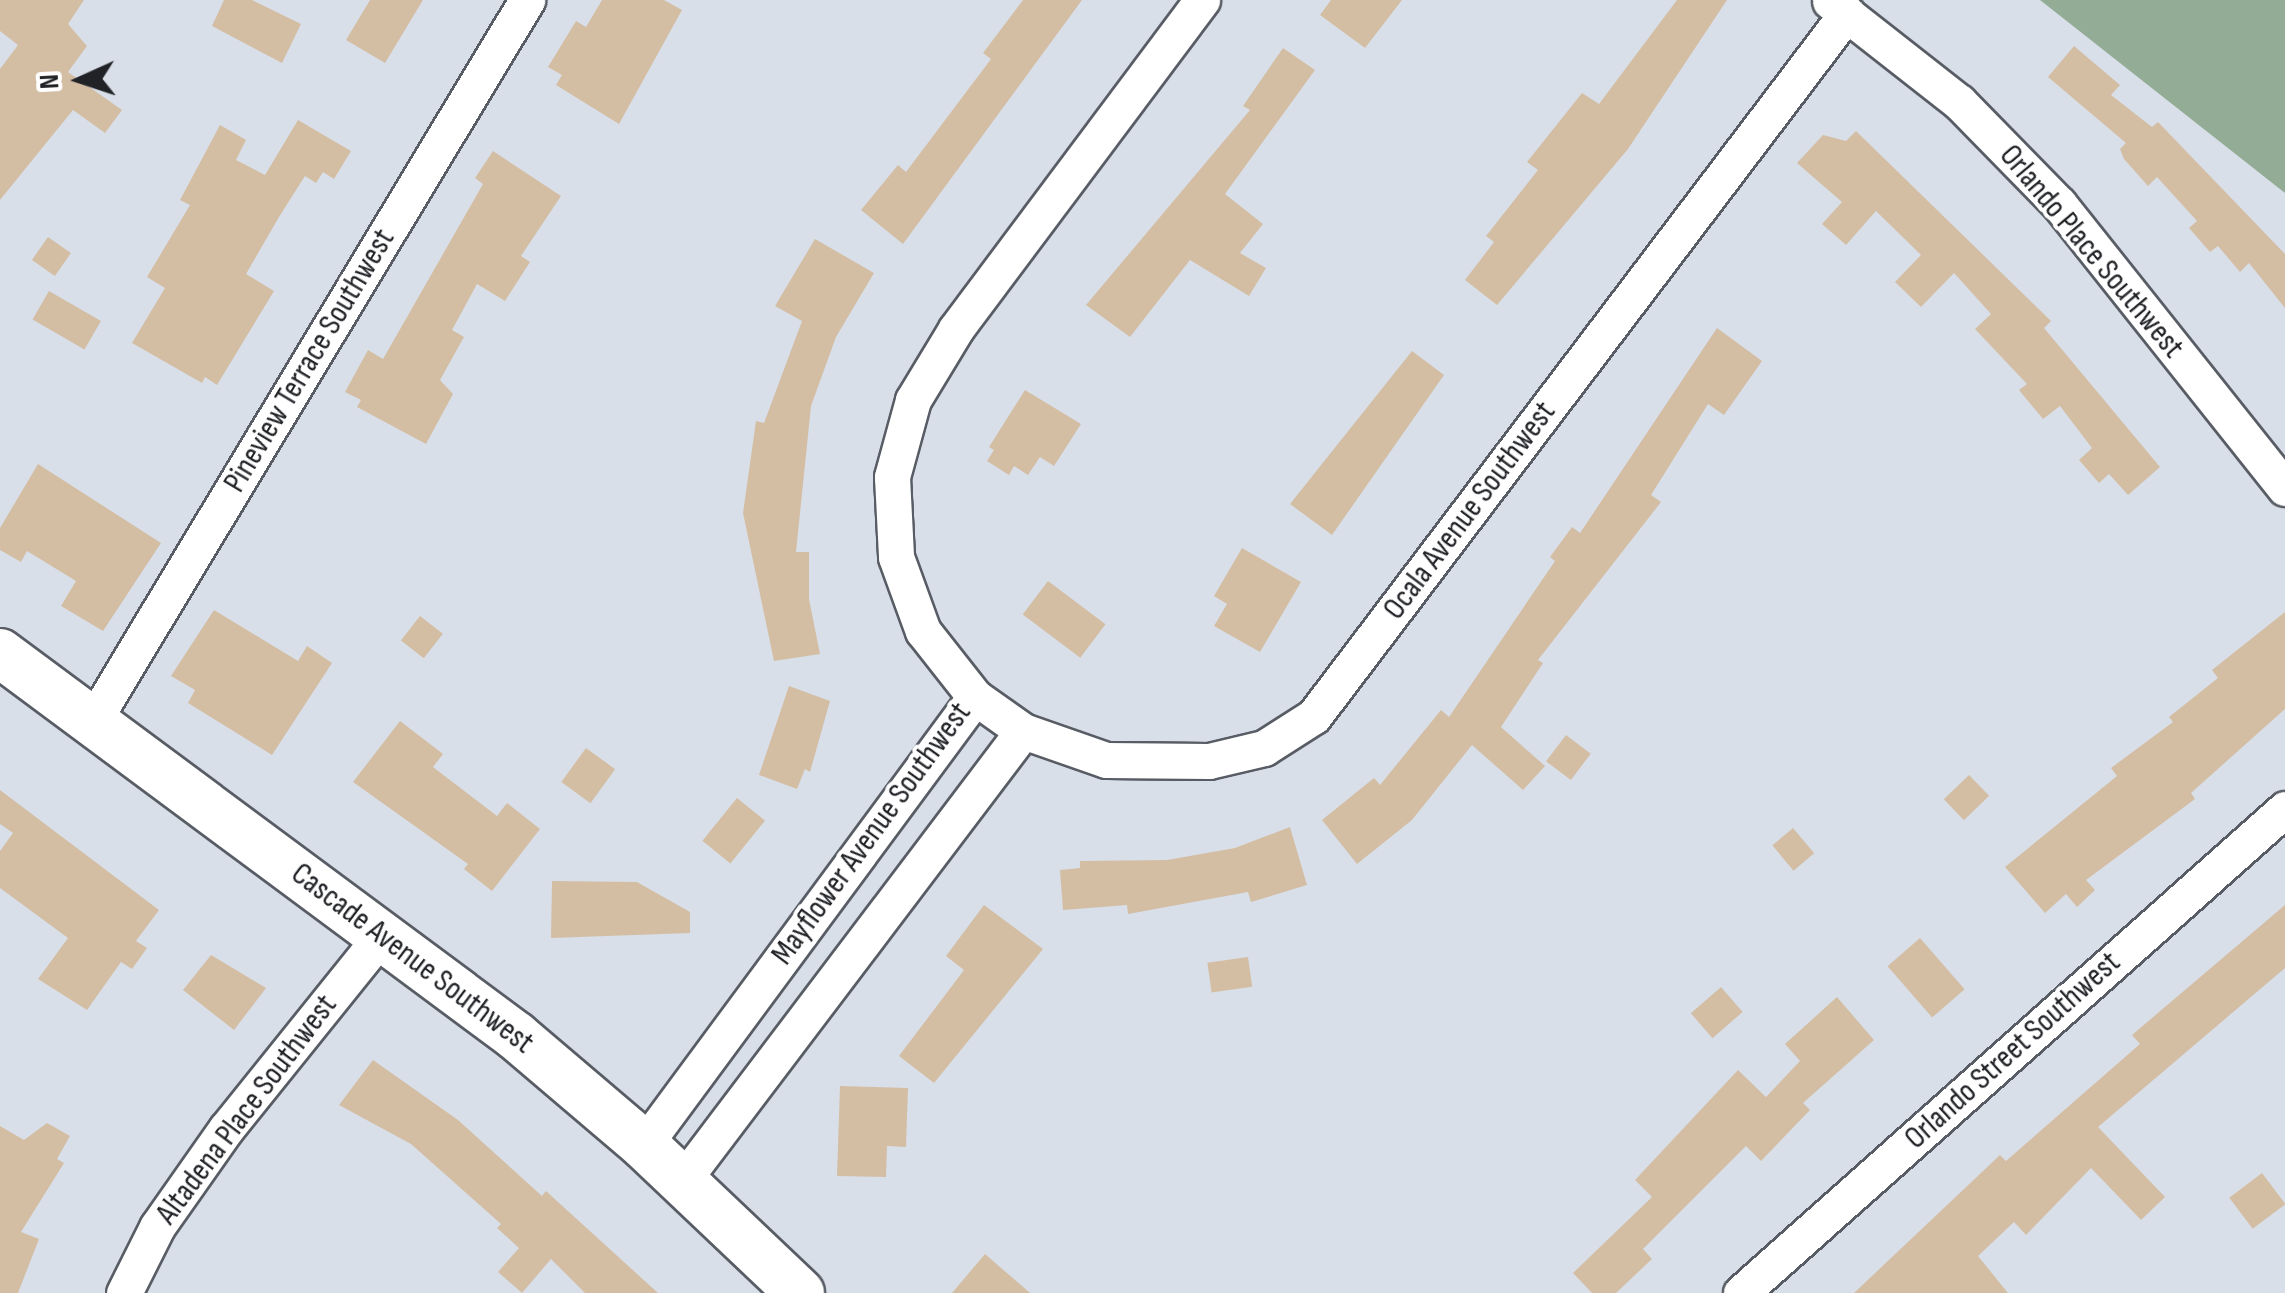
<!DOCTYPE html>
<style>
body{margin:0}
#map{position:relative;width:2285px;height:1293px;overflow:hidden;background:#d9dfe9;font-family:"Sofia Sans Condensed",sans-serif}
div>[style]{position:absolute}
.forest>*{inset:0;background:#93ac95}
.building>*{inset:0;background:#d3bea4;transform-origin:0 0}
.roads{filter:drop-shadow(2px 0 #585d65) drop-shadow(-2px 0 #585d65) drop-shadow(0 2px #585d65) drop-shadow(0 -2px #585d65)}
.minor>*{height:35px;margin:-17.5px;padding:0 17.5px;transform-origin:17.5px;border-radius:17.5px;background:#fff}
.secondary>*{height:48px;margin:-24px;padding:0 24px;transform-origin:24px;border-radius:24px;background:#fff}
span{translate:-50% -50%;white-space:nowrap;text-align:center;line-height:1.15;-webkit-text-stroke:8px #fff;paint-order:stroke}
.street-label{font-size:32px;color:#202226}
.north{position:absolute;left:30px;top:30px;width:100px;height:100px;-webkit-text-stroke:8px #fff;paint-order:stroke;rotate:267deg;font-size:28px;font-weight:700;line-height:40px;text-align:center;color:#202226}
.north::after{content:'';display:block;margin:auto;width:35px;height:45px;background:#202226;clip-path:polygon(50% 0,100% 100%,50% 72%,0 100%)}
</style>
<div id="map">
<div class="forest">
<i style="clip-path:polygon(2040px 0,2285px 0,2285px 193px)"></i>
</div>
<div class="building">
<i style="clip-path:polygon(0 0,84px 0,68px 24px,87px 46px,68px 72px,122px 110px,105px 133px,73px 110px,0 200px,0 69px,18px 45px,0 31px)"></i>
<i style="clip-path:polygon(224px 0,252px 0,301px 24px,282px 63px,212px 26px)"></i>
<i style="clip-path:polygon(370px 0,423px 0,385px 63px,346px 40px)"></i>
<i style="clip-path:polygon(602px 0,664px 0,682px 10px,619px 124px,556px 85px,562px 75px,548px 67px,576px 21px,586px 27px)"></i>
<i style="clip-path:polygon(1023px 0,1082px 0,903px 244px,861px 210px,898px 165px,906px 172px,991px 59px,983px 53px)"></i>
<i style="clip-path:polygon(1331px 0,1402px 0,1365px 48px,1320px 15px)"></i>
<i style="clip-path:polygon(1677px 0,1727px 0,1628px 149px,1497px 305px,1465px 280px,1494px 242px,1486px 236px,1538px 170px,1527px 162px,1582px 93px,1599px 104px)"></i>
<i style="clip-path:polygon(2074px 46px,2120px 85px,2111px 95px,2152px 127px,2158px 122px,2285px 254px,2285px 308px,2249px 263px,2240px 272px,2218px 246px,2210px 252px,2189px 228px,2197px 221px,2157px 177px,2148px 186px,2124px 159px,2120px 149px,2126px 143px,2048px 77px)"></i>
<i style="clip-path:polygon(1283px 48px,1315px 70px,1225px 194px,1263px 224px,1240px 253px,1266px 268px,1249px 296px,1190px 260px,1130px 337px,1086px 305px,1250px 110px,1243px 106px)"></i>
<i style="clip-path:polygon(298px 120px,351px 151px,334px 179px,323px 172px,316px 183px,305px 176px,279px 217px,246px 274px,274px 291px,217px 385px,205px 377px,202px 383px,132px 343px,165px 288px,147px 277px,190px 205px,180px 200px,220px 125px,246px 140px,236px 160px,265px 175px)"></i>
<i style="clip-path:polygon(1856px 131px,2051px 321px,2044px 328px,2160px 467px,2128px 495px,2109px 474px,2099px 483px,2079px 460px,2092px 448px,2060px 406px,2043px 419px,2019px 390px,2027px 384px,1975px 329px,1991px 314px,1954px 273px,1921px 307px,1895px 282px,1921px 255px,1876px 211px,1846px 245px,1822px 224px,1842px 202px,1797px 163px,1823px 135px,1846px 141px)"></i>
<i style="clip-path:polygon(493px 151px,561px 196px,521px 256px,530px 262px,505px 301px,477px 284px,452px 330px,464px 337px,440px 380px,453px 394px,426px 444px,357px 407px,361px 400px,345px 392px,368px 350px,383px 359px,483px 184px,475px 178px)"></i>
<i style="left:48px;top:237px;width:28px;height:28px;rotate:35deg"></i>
<i style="clip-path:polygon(815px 239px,874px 273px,836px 337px,811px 406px,796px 552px,809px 552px,809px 599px,820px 654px,774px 661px,743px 513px,756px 421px,764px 423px,802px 321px,775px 306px)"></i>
<i style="left:49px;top:291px;width:60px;height:33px;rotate:30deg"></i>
<i style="clip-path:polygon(1717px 328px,1762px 361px,1724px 415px,1708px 404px,1651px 495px,1661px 502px,1538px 660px,1543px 663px,1501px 727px,1545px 766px,1523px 790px,1472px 745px,1412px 820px,1357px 864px,1322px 820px,1374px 778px,1380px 785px,1441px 710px,1449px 717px,1555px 561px,1550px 557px,1572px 527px,1580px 533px)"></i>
<i style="clip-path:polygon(1412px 351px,1444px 375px,1332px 535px,1290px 504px)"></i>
<i style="clip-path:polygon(1025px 390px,1081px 424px,1054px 466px,1040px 457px,1028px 475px,1014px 466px,1009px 475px,987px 461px,994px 450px,989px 447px)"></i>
<i style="clip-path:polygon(38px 464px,161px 543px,103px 631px,61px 606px,76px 581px,27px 551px,21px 562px,0 550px,0 528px)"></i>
<i style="clip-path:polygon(1242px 548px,1301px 582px,1260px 652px,1214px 626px,1227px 604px,1214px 596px)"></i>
<i style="left:1048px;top:581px;width:72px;height:42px;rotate:37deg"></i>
<i style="clip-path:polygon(214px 610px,298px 661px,307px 646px,332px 663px,272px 755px,188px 703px,195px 690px,171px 676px)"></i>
<i style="clip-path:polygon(2285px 612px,2285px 709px,2191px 793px,2195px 799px,2086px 880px,2095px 890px,2077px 907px,2066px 894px,2045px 913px,2005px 867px,2117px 776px,2111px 768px,2173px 722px,2169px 717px,2218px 678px,2212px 670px)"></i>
<i style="left:420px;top:616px;width:29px;height:31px;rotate:38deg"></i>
<i style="clip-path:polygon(789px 686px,830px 701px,810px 772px,805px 769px,797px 789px,759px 775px)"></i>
<i style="clip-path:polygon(400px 721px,443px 754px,433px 767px,497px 816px,507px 803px,540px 829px,492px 891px,464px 869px,468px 864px,353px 782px)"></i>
<i style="left:1566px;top:735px;width:31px;height:33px;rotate:37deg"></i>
<i style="left:586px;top:748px;width:36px;height:42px;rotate:36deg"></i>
<i style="left:1969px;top:775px;width:29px;height:35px;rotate:46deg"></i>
<i style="clip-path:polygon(0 790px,159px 910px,136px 941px,147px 948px,132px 969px,121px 962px,87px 1010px,38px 979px,68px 938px,0 888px,0 851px,13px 833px,0 824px)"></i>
<i style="left:737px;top:798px;width:36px;height:55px;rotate:39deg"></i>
<i style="clip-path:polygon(1290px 827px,1307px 885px,1251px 902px,1248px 892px,1128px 914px,1127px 905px,1063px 910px,1060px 870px,1080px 868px,1080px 861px,1167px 860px,1235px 848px)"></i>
<i style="left:1793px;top:828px;width:33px;height:27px;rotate:50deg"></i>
<i style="clip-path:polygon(552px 881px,637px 882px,690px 912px,690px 933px,551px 938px)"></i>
<i style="clip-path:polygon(984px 905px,1043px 949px,934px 1083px,899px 1056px,964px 970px,946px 956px)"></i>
<i style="clip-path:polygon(2285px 905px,2285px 968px,2098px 1127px,2165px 1197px,2141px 1220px,2091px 1168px,2026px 1235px,2014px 1222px,1978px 1256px,2008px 1293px,1854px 1293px,2000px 1155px,2006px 1161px,2140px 1044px,2132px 1035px)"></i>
<i style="left:1920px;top:938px;width:68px;height:43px;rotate:49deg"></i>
<i style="clip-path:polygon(211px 955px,266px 988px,234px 1030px,183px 990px)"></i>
<i style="left:1248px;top:957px;width:30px;height:41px;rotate:82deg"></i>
<i style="left:1721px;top:987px;width:33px;height:40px;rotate:49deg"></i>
<i style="clip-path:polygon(1837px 997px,1874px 1040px,1803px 1103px,1810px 1110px,1761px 1161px,1746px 1146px,1643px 1249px,1652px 1259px,1616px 1293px,1592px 1293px,1573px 1273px,1652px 1197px,1635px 1180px,1738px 1070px,1766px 1097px,1800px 1061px,1785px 1044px)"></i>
<i style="clip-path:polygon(373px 1060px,458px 1120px,542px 1196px,546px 1191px,658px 1293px,585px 1293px,551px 1259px,522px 1293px,498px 1272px,519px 1248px,497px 1228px,501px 1224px,411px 1144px,339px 1105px)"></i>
<i style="clip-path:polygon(840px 1086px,908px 1088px,906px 1147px,887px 1146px,886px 1177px,837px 1176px)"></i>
<i style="clip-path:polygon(47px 1123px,70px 1136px,57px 1159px,64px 1163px,21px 1232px,39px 1239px,18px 1293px,0 1293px,0 1126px,24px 1140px)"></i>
<i style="left:2262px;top:1173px;width:39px;height:41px;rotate:53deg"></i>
<i style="clip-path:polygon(985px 1254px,1030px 1293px,952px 1293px)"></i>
</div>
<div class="roads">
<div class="minor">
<i style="left:1202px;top:0;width:411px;rotate:126.8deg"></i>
<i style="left:956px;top:329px;width:83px;rotate:121.2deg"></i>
<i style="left:913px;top:400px;width:80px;rotate:105.3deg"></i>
<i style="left:892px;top:477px;width:80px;rotate:87.1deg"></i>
<i style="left:896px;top:557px;width:79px;rotate:70deg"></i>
<i style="left:923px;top:631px;width:84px;rotate:51.8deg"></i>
<i style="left:975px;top:697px;width:59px;rotate:35.3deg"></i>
<i style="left:1023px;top:731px;width:88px;rotate:19.3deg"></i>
<i style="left:1106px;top:760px;width:103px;rotate:0.6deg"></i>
<i style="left:1209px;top:761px;width:57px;rotate:-13.3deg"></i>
<i style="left:1264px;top:748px;width:59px;rotate:-32.6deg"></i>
<i style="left:1314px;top:716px;width:882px;rotate:-52.83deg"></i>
<i style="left:1830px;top:1px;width:164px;rotate:38.1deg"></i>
<i style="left:1959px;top:102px;width:143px;rotate:45.6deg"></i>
<i style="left:2059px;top:204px;width:363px;rotate:51.5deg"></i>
<i style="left:93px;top:721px;width:842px;rotate:-58.95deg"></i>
<i style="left:644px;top:1145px;width:557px;rotate:-53.54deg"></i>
<i style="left:683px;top:1180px;width:563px;rotate:-52.87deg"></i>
<i style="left:124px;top:1293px;width:74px;rotate:-63.4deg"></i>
<i style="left:157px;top:1227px;width:120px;rotate:-54.9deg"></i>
<i style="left:226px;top:1129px;width:250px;rotate:-51.2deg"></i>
<i style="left:1741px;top:1293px;width:728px;rotate:-41.66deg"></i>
</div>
<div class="secondary">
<i style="left:0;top:653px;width:643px;rotate:36.58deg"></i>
<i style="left:516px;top:1036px;width:168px;rotate:40.4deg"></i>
<i style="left:644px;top:1145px;width:215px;rotate:43.5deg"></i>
</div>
</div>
<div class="street-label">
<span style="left:2091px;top:252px;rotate:50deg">Orlando Place Southwest</span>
<span style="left:310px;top:361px;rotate:-59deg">Pineview Terrace Southwest</span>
<span style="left:1470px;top:511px;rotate:-53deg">Ocala Avenue Southwest</span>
<span style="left:872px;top:834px;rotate:-54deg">Mayflower Avenue Southwest</span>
<span style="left:412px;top:959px;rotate:37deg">Cascade Avenue Southwest</span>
<span style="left:2013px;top:1051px;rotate:-42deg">Orlando Street Southwest</span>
<span style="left:247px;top:1110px;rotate:-53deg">Altadena Place Southwest</span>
</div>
<div class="north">N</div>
</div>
